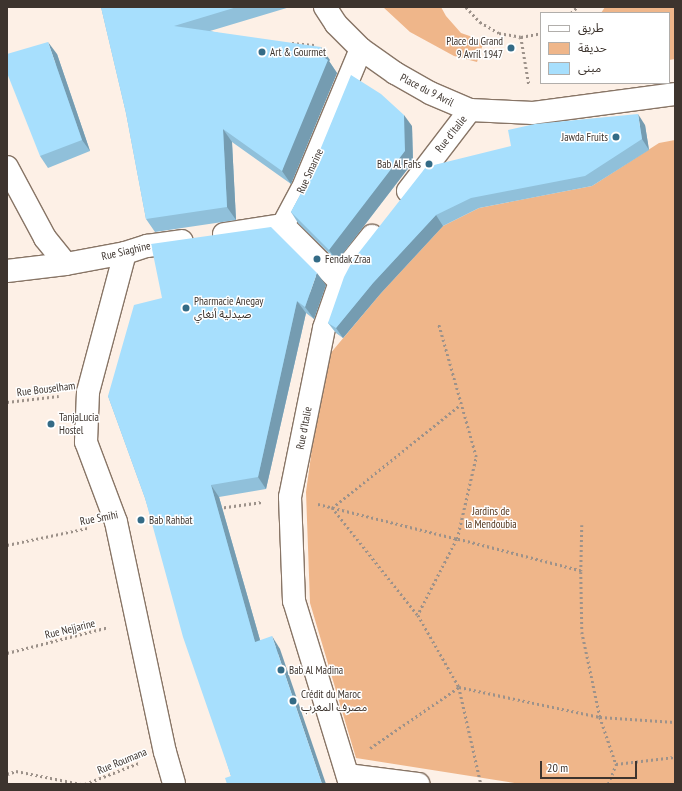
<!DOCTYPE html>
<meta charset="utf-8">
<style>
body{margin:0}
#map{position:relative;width:682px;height:791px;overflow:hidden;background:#fdf0e6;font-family:"PT Sans Narrow","Noto Sans Arabic",sans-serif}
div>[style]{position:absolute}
.green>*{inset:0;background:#efb68a}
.path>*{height:2.5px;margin-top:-1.25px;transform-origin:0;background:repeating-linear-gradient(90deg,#9d928a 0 2px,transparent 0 5px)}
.roads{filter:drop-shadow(1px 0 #887566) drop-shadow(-1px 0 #887566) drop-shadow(0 1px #887566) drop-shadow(0 -1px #887566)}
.street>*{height:22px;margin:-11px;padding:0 11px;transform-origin:11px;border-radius:11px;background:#fff}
.wall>*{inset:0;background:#90c0da}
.shaded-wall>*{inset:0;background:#759cb1}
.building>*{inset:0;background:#a7dffd}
.dots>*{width:11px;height:11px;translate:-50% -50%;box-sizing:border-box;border:2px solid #fff;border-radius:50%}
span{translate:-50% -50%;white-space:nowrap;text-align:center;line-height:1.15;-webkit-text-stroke:3px #fff;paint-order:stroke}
.poi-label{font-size:11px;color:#3d342e}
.right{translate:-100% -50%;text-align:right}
.left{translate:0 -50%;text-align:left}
.street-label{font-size:11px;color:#3d342e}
.park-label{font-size:11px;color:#53341a}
.frame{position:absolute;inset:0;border:8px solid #3d342e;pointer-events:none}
.legend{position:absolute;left:540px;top:12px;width:130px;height:72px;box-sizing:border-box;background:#fff;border:1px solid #b1aeab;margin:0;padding:5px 7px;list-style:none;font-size:12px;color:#3d342e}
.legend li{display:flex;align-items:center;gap:8px;height:20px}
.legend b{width:20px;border:1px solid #b1aeab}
.scale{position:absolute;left:540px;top:761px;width:97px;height:18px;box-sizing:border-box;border:2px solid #3d342e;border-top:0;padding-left:5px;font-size:12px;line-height:14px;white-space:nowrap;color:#3d342e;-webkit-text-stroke:3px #fff;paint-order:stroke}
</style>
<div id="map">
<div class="green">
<i style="clip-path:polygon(383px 7px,441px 7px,446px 16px,461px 33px,484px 41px,477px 62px,454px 56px,410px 32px)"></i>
<i style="clip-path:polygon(605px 7px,675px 7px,675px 59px,669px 60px,669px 13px,601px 13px)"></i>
<i style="clip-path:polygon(675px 140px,675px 784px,521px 784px,356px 758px,310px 603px,306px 492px,324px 361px,381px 293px,443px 226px,479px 208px,592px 186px,659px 143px)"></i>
</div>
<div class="path">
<i style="left:466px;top:7px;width:21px;rotate:47deg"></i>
<i style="left:480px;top:22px;width:22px;rotate:30deg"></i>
<i style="left:499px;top:33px;width:22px;rotate:10deg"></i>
<i style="left:521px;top:37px;width:20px;rotate:-11deg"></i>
<i style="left:571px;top:13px;width:8px;rotate:-45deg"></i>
<i style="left:521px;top:37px;width:49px;rotate:80.5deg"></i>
<i style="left:292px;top:43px;width:25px;rotate:5deg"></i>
<i style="left:7px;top:402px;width:52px;rotate:-6.6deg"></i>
<i style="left:318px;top:504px;width:143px;rotate:14.1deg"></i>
<i style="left:457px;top:539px;width:84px;rotate:-77deg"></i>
<i style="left:476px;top:457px;width:139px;rotate:-105.8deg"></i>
<i style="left:219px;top:508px;width:43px;rotate:-7.9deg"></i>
<i style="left:582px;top:525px;width:46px;rotate:91.2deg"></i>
<i style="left:581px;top:571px;width:128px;rotate:-165.5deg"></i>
<i style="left:457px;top:539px;width:85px;rotate:117.2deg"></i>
<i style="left:418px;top:615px;width:83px;rotate:60.3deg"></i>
<i style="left:459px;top:687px;width:144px;rotate:12deg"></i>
<i style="left:600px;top:717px;width:75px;rotate:3.8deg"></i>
<i style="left:7px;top:545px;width:83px;rotate:-11.9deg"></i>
<i style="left:581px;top:572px;width:60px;rotate:89deg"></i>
<i style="left:582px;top:632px;width:87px;rotate:78deg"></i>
<i style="left:600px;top:717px;width:50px;rotate:71.2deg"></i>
<i style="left:417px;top:615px;width:137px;rotate:-128.5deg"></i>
<i style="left:332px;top:508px;width:164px;rotate:-38.8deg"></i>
<i style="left:7px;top:653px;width:105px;rotate:-14.3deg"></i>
<i style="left:370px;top:748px;width:108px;rotate:-34.4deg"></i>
<i style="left:459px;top:687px;width:99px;rotate:77.2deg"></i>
<i style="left:7px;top:774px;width:9px;rotate:-18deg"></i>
<i style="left:16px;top:771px;width:66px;rotate:11.3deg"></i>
<i style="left:85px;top:784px;width:58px;rotate:-21.3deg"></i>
<i style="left:608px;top:784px;width:22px;rotate:-68deg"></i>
<i style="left:616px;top:764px;width:59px;rotate:-6.8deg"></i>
</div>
<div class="roads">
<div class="street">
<i style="left:325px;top:7px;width:20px;rotate:57deg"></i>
<i style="left:336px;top:24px;width:35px;rotate:45deg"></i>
<i style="left:361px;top:49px;width:42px;rotate:35.2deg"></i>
<i style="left:395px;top:73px;width:40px;rotate:29.7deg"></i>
<i style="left:430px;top:93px;width:43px;rotate:23deg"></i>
<i style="left:470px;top:110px;width:63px;rotate:2.7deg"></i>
<i style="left:533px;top:113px;width:143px;rotate:-7.6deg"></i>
<i style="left:7px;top:167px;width:81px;rotate:61.8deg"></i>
<i style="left:45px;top:238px;width:33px;rotate:51deg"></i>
<i style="left:408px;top:191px;width:102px;rotate:-52.6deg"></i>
<i style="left:283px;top:225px;width:40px;rotate:-62deg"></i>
<i style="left:302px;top:190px;width:153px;rotate:-67.3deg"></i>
<i style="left:224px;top:234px;width:60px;rotate:-8.7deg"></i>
<i style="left:283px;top:225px;width:81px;rotate:45deg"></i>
<i style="left:125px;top:253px;width:144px;rotate:104.9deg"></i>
<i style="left:88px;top:392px;width:50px;rotate:92.3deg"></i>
<i style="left:86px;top:442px;width:85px;rotate:69.4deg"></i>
<i style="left:116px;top:522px;width:235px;rotate:78deg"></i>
<i style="left:165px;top:752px;width:33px;rotate:74deg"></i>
<i style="left:7px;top:271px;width:59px;rotate:-6.8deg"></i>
<i style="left:66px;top:264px;width:60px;rotate:-10.6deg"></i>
<i style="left:125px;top:253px;width:23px;rotate:-18deg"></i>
<i style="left:147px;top:246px;width:35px;rotate:-8deg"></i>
<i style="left:348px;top:775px;width:71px;rotate:7.3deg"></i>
<i style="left:350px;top:784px;width:191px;rotate:-107deg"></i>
<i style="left:294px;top:601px;width:104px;rotate:-92.2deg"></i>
<i style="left:290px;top:497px;width:172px;rotate:-78.6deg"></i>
<i style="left:324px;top:328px;width:49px;rotate:-70.8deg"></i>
<i style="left:340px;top:282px;width:21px;rotate:-62deg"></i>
<i style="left:350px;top:263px;width:35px;rotate:-51deg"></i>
</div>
</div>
<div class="wall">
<i style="clip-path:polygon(101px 7px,290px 7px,210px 31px,330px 60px,329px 61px,337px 73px,291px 184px,232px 142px,236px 220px,155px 232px,146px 219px,126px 113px)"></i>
<i style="clip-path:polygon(57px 54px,90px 151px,48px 168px,40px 156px)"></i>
<i style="clip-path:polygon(645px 125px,649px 150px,592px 186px,479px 208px,443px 226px,381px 293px,343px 338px,336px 333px,328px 323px,426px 167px)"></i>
<i style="clip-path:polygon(412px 126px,413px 162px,337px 261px,298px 223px,291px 212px,306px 184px)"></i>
<i style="clip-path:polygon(326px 285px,314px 319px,306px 313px,266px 489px,219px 497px,260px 640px,280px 649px,231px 776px,145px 498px,108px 396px)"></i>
</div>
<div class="shaded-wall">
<i style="clip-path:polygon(48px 42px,57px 54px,90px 151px,82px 140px)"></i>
<i style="clip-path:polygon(321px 47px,330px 60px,329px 61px,337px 73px,291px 184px,282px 171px)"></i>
<i style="clip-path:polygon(638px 114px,645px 125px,649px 150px,642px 139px)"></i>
<i style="clip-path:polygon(404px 115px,412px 126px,413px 162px,337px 261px,329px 250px)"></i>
<i style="clip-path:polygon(223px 129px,232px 142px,236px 220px,227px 207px)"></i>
<i style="clip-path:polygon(436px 215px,443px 226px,381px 293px,343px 338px,336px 328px,373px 283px)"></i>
<i style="clip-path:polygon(317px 273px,326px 285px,314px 319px,305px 307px)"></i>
<i style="clip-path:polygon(297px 301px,306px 313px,266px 489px,258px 477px)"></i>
<i style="clip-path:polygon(211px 485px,219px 497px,264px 654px,255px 642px)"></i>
<i style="clip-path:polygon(272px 636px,280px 649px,326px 784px,322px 784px)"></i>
</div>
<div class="building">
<i style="clip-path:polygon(101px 7px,237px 7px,174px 26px,321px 47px,319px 54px,328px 60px,282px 171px,223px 129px,227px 207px,146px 219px,126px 113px)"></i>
<i style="clip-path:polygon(48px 42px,82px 140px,40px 156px,7px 73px,7px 54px)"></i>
<i style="clip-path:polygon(351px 75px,381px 94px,404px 115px,405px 151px,329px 250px,291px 212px,306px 184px)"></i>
<i style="clip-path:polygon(638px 114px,642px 139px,585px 176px,471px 198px,436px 215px,373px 283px,336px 328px,328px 323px,344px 277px,353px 260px,426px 167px,511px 146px,508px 130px,535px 124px)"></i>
<i style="clip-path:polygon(271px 227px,317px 273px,305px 307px,297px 301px,258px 477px,211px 485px,255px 642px,272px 636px,322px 784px,227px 784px,225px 778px,231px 776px,183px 637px,145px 498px,108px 396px,134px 305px,162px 298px,151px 244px)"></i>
</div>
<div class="dots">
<i style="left:511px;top:48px;background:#346b86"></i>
<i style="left:262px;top:52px;background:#346b86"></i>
<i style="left:616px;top:137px;background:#346b86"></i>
<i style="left:429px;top:164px;background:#346b86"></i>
<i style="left:317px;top:259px;background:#346b86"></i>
<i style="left:186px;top:308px;background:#346b86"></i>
<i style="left:51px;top:424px;background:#346b86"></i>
<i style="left:141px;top:520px;background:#346b86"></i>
<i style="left:281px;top:670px;background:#346b86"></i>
<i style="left:293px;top:701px;background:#346b86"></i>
</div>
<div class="poi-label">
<span class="right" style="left:503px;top:48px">Place du Grand<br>9 Avril 1947</span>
<span class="left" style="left:270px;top:52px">Art &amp; Gourmet</span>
<span class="right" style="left:608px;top:137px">Jawda Fruits</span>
<span class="right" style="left:421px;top:164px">Bab Al Fahs</span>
<span class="left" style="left:325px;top:259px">Fendak Zraa</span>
<span class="left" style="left:194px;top:308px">Pharmacie Anegay<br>صيدلية أنغاي</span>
<span class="left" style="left:59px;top:424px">TanjaLucia<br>Hostel</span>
<span class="left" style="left:149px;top:520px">Bab Rahbat</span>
<span class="left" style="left:289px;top:670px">Bab Al Madina</span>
<span class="left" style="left:301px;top:701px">Crédit du Maroc<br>مصرف المغرب</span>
</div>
<div class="street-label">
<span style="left:427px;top:90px;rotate:27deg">Place du 9 Avril</span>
<span style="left:451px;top:134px;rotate:-52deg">Rue d'Italie</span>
<span style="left:310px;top:171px;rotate:-65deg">Rue Smarine</span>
<span style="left:126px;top:251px;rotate:-13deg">Rue Siaghine</span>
<span style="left:46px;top:389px;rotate:-7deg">Rue Bouselham</span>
<span style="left:304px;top:428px;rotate:-79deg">Rue d'Italie</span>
<span style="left:99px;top:518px;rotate:-11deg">Rue Smihi</span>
<span style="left:70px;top:629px;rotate:-14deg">Rue Nejjarine</span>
<span style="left:122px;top:761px;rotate:-22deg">Rue Roumana</span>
</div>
<div class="park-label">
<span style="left:491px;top:518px">Jardins de<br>la Mendoubia</span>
</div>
<div class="frame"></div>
<ul class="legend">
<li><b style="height:5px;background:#fff"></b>طريق</li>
<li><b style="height:11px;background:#efb68a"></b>حديقة</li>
<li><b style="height:11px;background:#a7dffd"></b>مبنى</li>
</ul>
<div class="scale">20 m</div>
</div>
